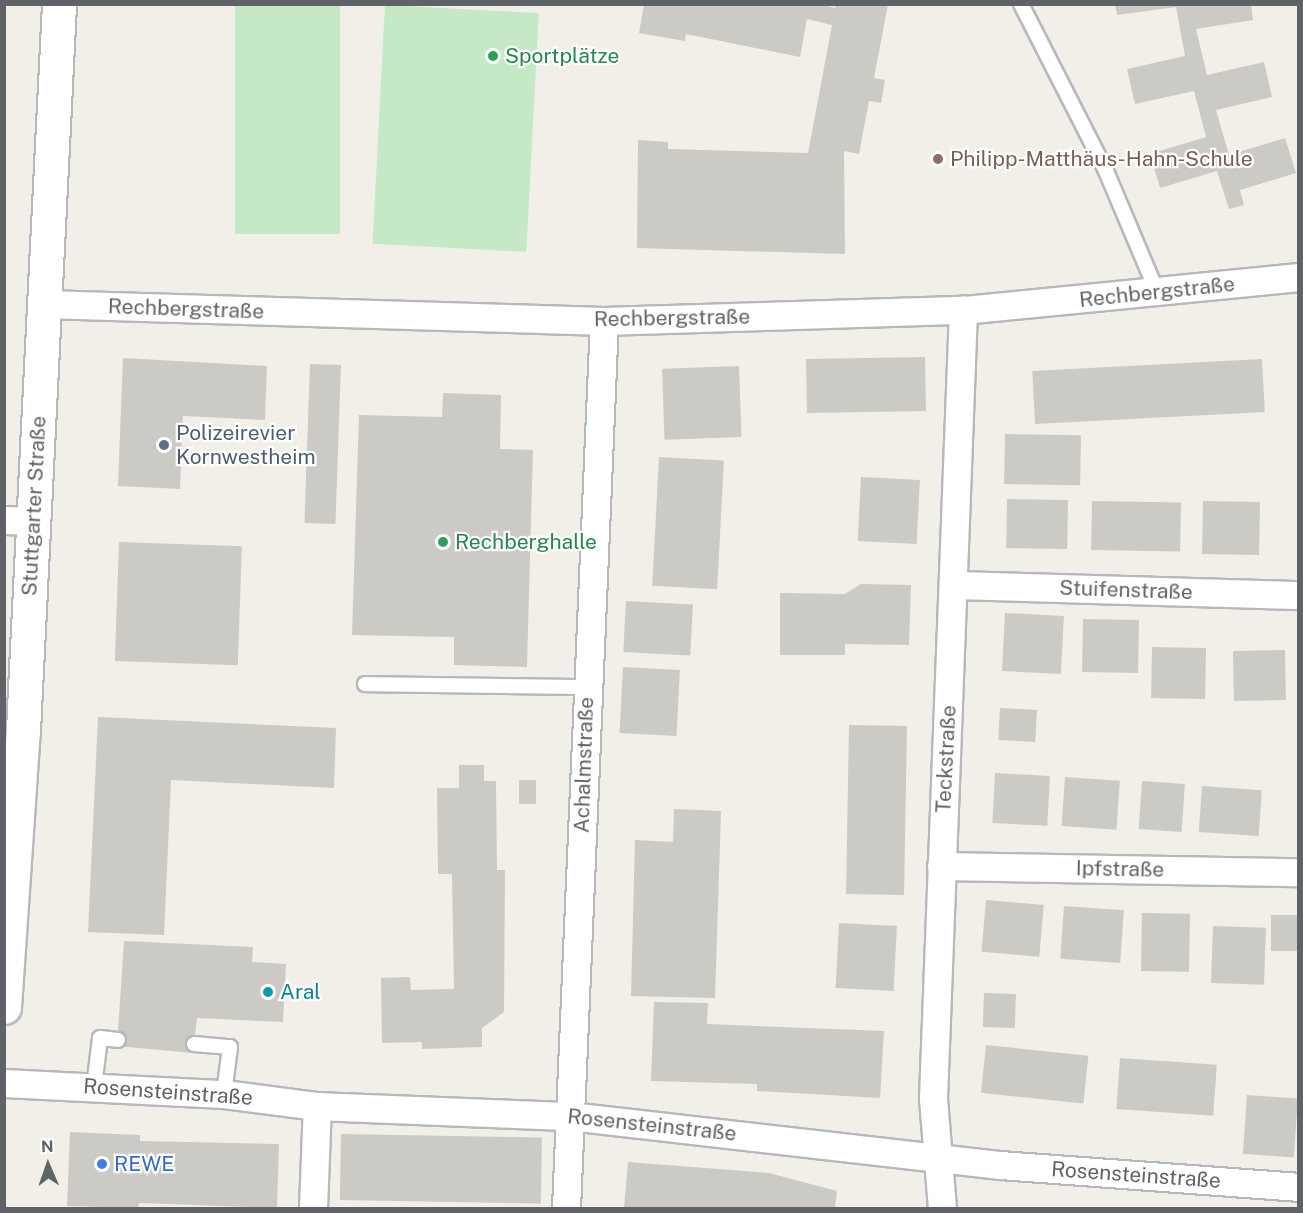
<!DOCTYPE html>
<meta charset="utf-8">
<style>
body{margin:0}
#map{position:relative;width:1303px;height:1213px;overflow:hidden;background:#f1efe8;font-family:"Public Sans",sans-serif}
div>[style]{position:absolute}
.green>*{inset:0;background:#c5e8c5;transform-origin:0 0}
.building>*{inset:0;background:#cccac5;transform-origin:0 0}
.roads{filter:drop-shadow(2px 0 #b5b8bc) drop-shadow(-2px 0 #b5b8bc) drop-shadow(0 2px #b5b8bc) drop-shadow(0 -2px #b5b8bc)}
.service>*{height:14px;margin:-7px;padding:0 7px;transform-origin:7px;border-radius:7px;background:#fff}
.minor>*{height:27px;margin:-13.5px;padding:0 13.5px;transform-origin:13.5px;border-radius:13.5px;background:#fff}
.secondary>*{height:33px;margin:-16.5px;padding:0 16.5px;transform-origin:16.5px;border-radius:16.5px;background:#fff}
.dots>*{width:16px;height:16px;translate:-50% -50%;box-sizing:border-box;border:3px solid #fff;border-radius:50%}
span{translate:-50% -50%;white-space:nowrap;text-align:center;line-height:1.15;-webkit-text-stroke:4.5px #fff;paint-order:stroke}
.leisure-label{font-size:21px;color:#27864d}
.left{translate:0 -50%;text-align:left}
.education-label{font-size:21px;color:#785e54}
.street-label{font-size:21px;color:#5f6368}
.service-label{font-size:21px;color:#4e5e75}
.culture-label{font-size:21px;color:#0d838f}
.shop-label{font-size:21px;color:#366cbe}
.frame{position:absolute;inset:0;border:6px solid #5f6368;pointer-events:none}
.north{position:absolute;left:18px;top:1135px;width:60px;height:60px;-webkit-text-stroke:4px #fff;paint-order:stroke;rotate:358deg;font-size:16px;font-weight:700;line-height:24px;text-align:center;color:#5f6368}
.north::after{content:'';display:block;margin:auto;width:21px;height:27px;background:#5f6368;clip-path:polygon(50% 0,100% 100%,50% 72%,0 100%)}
</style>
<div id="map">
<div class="green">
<i style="left:235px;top:5px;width:105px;height:229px"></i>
<i style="left:385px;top:5px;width:154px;height:239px;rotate:3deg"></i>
</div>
<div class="building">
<i style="clip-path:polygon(644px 4px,819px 4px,835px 8px,836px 4px,888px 4px,874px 78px,885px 80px,881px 103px,869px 101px,859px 154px,844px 151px,845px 254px,637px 248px,638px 140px,668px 142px,668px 149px,808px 153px,832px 25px,807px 19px,800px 57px,686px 34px,685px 41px,639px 33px)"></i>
<i style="clip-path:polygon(1115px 4px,1251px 4px,1253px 20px,1196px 29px,1207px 75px,1264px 62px,1272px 97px,1216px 110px,1229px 155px,1285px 138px,1296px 173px,1240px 190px,1244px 205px,1229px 209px,1217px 171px,1160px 188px,1150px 154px,1206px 137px,1194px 91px,1135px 104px,1127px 69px,1185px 56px,1176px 7px,1117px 15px)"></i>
<i style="left:925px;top:357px;width:54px;height:119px;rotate:89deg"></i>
<i style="clip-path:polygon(123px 358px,267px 366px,265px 420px,183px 416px,180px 489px,118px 486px)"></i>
<i style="left:1262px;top:359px;width:53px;height:230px;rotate:87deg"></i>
<i style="left:310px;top:364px;width:31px;height:159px;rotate:2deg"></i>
<i style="left:739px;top:366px;width:71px;height:77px;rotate:88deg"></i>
<i style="clip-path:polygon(443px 393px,501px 395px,500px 449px,533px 450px,527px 667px,454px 665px,454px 637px,352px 635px,359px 415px,442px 417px)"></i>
<i style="left:1005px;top:434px;width:76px;height:50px;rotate:1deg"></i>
<i style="left:659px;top:457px;width:65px;height:129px;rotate:3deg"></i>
<i style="left:861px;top:477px;width:59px;height:64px;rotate:3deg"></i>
<i style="left:1007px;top:499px;width:61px;height:49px;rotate:1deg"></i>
<i style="left:1092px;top:501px;width:89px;height:49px;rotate:1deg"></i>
<i style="left:1203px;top:501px;width:57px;height:53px;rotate:1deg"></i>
<i style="left:119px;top:542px;width:123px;height:119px;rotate:2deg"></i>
<i style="clip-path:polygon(861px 584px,911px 585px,909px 645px,845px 644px,845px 655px,780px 655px,780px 593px,845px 594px)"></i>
<i style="left:626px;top:601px;width:67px;height:51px;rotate:3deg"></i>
<i style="left:1005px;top:613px;width:59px;height:58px;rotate:3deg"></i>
<i style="left:1083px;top:619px;width:56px;height:53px;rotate:1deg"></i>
<i style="left:1152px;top:647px;width:54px;height:51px;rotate:1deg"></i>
<i style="left:1285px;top:650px;width:50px;height:52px;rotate:89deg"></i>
<i style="left:623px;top:667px;width:57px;height:66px;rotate:3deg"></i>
<i style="left:1000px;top:708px;width:37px;height:32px;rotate:3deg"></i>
<i style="clip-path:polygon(98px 717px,336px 728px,334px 788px,171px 780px,164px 935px,88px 932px)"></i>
<i style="left:849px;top:725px;width:58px;height:169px;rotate:1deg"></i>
<i style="clip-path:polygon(459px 765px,484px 765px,484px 781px,496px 781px,497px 870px,505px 870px,504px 1012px,482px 1028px,482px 1047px,422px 1049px,422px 1042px,382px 1043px,381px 978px,410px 977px,411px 990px,454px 989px,452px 874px,438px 874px,437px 788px,459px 788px)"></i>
<i style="left:995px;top:773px;width:55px;height:50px;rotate:3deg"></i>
<i style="left:1065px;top:777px;width:55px;height:49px;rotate:4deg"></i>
<i style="left:519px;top:780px;width:17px;height:24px"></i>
<i style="left:1142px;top:781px;width:43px;height:48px;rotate:4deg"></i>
<i style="left:1202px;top:786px;width:60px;height:46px;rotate:4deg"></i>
<i style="clip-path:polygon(674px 809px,721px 811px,715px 998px,631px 996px,635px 840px,673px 842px)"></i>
<i style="left:986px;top:900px;width:58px;height:52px;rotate:5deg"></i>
<i style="left:1064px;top:906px;width:60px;height:53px;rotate:4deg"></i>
<i style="left:1142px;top:913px;width:48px;height:58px;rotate:1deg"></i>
<i style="left:1271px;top:915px;width:27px;height:36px"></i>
<i style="left:839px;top:923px;width:58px;height:65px;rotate:3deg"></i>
<i style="left:1213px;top:926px;width:53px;height:57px;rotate:2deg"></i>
<i style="clip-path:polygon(124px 941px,253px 947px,252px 962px,286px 964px,283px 1022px,197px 1018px,193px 1053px,117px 1046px)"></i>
<i style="left:984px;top:993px;width:32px;height:34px;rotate:2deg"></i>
<i style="clip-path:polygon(654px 1002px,708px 1003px,707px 1024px,884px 1031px,880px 1098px,757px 1091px,757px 1084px,651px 1081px)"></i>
<i style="left:986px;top:1045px;width:103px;height:48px;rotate:6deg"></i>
<i style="left:1120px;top:1058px;width:97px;height:51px;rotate:4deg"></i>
<i style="left:1247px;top:1095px;width:51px;height:59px;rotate:4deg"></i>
<i style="clip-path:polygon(70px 1132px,140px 1135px,140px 1141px,279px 1144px,277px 1208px,139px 1203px,138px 1208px,67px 1206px)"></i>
<i style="left:341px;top:1134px;width:201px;height:66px;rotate:1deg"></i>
<i style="clip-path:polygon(628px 1162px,769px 1173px,837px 1191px,835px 1208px,624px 1208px)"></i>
</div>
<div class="roads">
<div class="service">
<i style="left:1021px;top:4px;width:187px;rotate:63deg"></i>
<i style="left:1106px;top:171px;width:131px;rotate:67.1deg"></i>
<i style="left:365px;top:684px;width:222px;rotate:0.8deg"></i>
<i style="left:194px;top:1044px;width:36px;rotate:5deg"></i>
<i style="left:230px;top:1047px;width:47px;rotate:97.3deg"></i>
<i style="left:94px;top:1087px;width:49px;rotate:-83deg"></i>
<i style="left:100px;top:1038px;width:18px;rotate:6deg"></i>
</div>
<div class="minor">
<i style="left:44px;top:304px;width:560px;rotate:1.74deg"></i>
<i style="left:604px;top:321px;width:359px;rotate:-1.8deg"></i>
<i style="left:963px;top:310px;width:337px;rotate:-5.6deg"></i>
<i style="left:4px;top:520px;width:29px;rotate:2deg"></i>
<i style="left:954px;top:585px;width:344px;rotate:1.7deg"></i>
<i style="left:941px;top:866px;width:357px;rotate:1deg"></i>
<i style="left:4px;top:1083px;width:220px;rotate:2.9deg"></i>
<i style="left:224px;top:1094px;width:94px;rotate:7.4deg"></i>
<i style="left:317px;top:1106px;width:253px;rotate:2.3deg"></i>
<i style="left:570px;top:1116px;width:433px;rotate:6.5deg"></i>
<i style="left:1000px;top:1165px;width:299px;rotate:4.2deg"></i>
<i style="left:313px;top:1208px;width:102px;rotate:-87.8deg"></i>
<i style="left:566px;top:1208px;width:888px;rotate:-87.55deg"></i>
<i style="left:942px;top:1208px;width:110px;rotate:-94.7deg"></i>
<i style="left:933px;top:1098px;width:789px;rotate:-87.82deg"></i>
</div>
<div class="secondary">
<i style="left:4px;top:1007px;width:278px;rotate:-86.1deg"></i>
<i style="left:23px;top:730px;width:727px;rotate:-87.16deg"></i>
</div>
</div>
<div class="dots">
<i style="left:493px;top:56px;background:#2e9e5b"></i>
<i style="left:938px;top:159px;background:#8d6e63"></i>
<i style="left:164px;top:445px;background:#5c6f8a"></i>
<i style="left:443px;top:542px;background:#2e9e5b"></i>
<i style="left:268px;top:992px;background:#0f9aa8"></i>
<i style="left:102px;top:1164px;background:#3f7fe0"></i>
</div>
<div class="leisure-label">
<span class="left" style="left:505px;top:56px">Sportplätze</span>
<span class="left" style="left:455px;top:542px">Rechberghalle</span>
</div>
<div class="education-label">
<span class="left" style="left:950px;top:159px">Philipp-Matthäus-Hahn-Schule</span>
</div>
<div class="street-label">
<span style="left:1157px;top:292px;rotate:-6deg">Rechbergstraße</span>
<span style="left:186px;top:309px;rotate:2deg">Rechbergstraße</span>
<span style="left:672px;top:318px;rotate:-1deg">Rechbergstraße</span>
<span style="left:34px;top:506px;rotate:-87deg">Stuttgarter Straße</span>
<span style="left:1126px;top:590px;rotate:2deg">Stuifenstraße</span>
<span style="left:946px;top:759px;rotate:-87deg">Teckstraße</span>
<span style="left:584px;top:765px;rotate:-88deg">Achalmstraße</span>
<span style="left:1120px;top:869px;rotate:1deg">Ipfstraße</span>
<span style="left:168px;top:1092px;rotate:4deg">Rosensteinstraße</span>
<span style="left:652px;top:1125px;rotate:6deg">Rosensteinstraße</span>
<span style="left:1136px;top:1175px;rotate:4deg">Rosensteinstraße</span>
</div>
<div class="service-label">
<span class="left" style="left:176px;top:445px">Polizeirevier<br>Kornwestheim</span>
</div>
<div class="culture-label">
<span class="left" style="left:280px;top:992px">Aral</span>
</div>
<div class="shop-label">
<span class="left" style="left:114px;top:1164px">REWE</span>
</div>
<div class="frame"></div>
<div class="north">N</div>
</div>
